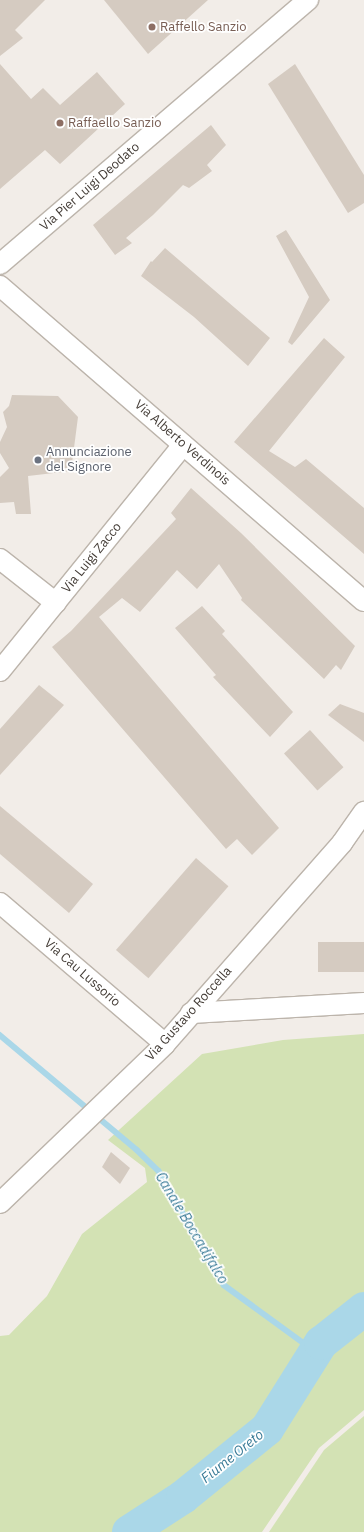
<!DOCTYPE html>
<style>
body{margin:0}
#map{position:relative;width:364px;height:1532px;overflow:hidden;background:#f2ede8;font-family:"IBM Plex Sans",sans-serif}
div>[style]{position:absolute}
.green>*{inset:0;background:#d3e2b4}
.stream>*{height:5.5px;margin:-2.75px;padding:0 2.75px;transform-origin:2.75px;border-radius:2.75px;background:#aad7e8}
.river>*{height:34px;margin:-17px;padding:0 17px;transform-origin:17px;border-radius:17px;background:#aad7e8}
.building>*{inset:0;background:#d5cbc1;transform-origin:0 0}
.roads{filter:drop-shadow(1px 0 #bcb4ab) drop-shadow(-1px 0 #bcb4ab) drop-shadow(0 1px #bcb4ab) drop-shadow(0 -1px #bcb4ab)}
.minor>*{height:20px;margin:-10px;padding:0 10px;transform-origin:10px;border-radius:10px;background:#fff}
.dots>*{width:11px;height:11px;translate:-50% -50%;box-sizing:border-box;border:2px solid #fff;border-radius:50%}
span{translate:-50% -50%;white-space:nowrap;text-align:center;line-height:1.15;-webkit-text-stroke:3.5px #fff;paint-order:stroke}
.education-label{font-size:13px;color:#785e54}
.left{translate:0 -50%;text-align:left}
.street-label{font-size:13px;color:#443d37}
.worship-label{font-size:13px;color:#5b616d}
.water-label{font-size:14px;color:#387a96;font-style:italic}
</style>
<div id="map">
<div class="green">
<i style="clip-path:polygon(364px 1034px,364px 1410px,319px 1448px,262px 1532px,0 1532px,0 1336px,9px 1335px,47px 1296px,82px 1234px,147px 1182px,145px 1168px,108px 1140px,202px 1054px,283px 1040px)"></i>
<i style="clip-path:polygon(364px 1416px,364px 1532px,269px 1532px,324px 1450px)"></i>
</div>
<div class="stream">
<i style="left:0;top:1035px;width:179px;rotate:40deg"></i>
<i style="left:137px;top:1150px;width:30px;rotate:44deg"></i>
<i style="left:159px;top:1171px;width:131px;rotate:60.3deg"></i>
<i style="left:224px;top:1285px;width:114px;rotate:36.1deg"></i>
</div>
<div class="river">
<i style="left:129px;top:1532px;width:64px;rotate:-32.9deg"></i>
<i style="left:183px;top:1497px;width:108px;rotate:-39deg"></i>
<i style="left:267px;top:1429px;width:102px;rotate:-57.9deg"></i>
<i style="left:321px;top:1343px;width:55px;rotate:-38.3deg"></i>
</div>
<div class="building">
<i style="clip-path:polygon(0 0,45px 0,15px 30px,23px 38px,0 56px)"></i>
<i style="clip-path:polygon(104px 0,208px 0,148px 54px)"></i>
<i style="clip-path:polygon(0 64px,31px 99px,43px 88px,60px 105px,97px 72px,125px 104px,60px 164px,45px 150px,0 189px)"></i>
<i style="clip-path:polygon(295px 64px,364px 175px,364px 203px,348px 213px,268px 84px)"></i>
<i style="clip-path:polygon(211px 125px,226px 145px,207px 165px,212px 171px,189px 188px,183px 185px,153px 215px,126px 238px,132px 243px,115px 255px,93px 225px)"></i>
<i style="clip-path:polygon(286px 230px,330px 300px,292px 345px,288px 342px,309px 297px,276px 236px)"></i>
<i style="clip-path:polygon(165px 248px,270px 338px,248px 366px,194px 317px,141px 276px,151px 261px,152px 262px)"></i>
<i style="clip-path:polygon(324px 338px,345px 357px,269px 451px,295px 467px,306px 459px,364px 508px,364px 554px,234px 442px)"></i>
<i style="clip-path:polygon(12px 395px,58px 396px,78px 417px,71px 471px,28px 476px,31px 514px,16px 514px,14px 502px,0 503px,0 477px,9px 468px,0 453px,0 442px,7px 427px,3px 412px,9px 406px)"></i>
<i style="clip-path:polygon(191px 488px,241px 533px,355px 646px,341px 670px,336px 665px,324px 679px,241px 600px,242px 598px,219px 564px,197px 589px,177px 570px,140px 612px,122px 598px,99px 617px,279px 828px,252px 855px,237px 839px,226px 849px,52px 647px,71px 631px,176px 519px,171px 513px)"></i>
<i style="clip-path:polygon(202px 606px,225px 631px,222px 634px,293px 712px,270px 737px,213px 677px,216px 675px,175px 628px)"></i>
<i style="clip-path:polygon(39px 685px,64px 705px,0 775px,0 729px)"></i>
<i style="clip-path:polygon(340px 704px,364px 713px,364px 742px,328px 715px)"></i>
<i style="left:310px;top:730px;width:50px;height:35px;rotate:48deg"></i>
<i style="clip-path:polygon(0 806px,93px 884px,69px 913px,0 854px)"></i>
<i style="left:196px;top:858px;width:43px;height:122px;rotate:41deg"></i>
<i style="left:364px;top:942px;width:30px;height:46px;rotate:90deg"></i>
<i style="clip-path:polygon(111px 1152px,130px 1168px,120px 1184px,102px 1167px)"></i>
</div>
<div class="roads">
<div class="minor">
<i style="left:0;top:264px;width:406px;rotate:-40.6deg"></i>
<i style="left:0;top:286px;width:481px;rotate:40.9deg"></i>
<i style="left:0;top:559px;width:71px;rotate:38.2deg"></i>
<i style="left:0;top:671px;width:291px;rotate:-51deg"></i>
<i style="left:0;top:903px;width:217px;rotate:40.5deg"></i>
<i style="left:191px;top:1013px;width:173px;rotate:-3.3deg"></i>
<i style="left:0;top:1203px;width:229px;rotate:-43.9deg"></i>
<i style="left:165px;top:1044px;width:268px;rotate:-48.6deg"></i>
<i style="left:342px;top:843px;width:38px;rotate:-55deg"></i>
</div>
</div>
<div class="dots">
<i style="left:152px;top:27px;background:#8d6e63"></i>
<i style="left:60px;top:123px;background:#8d6e63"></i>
<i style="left:38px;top:460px;background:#6b7280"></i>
</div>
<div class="education-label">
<span class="left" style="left:160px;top:27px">Raffello Sanzio</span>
<span class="left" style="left:68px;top:123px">Raffaello Sanzio</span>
</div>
<div class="street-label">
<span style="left:90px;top:187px;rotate:-41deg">Via Pier Luigi Deodato</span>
<span style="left:182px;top:443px;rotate:41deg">Via Alberto Verdinois</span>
<span style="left:92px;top:558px;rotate:-51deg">Via Luigi Zacco</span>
<span style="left:82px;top:973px;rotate:41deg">Via Cau Lussorio</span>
<span style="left:189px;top:1014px;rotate:-48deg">Via Gustavo Roccella</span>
</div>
<div class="worship-label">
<span class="left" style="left:46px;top:460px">Annunciazione<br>del Signore</span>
</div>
<div class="water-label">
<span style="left:192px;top:1228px;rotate:59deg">Canale Boccadifalco</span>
<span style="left:232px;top:1456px;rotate:-39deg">Fiume Oreto</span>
</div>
</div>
